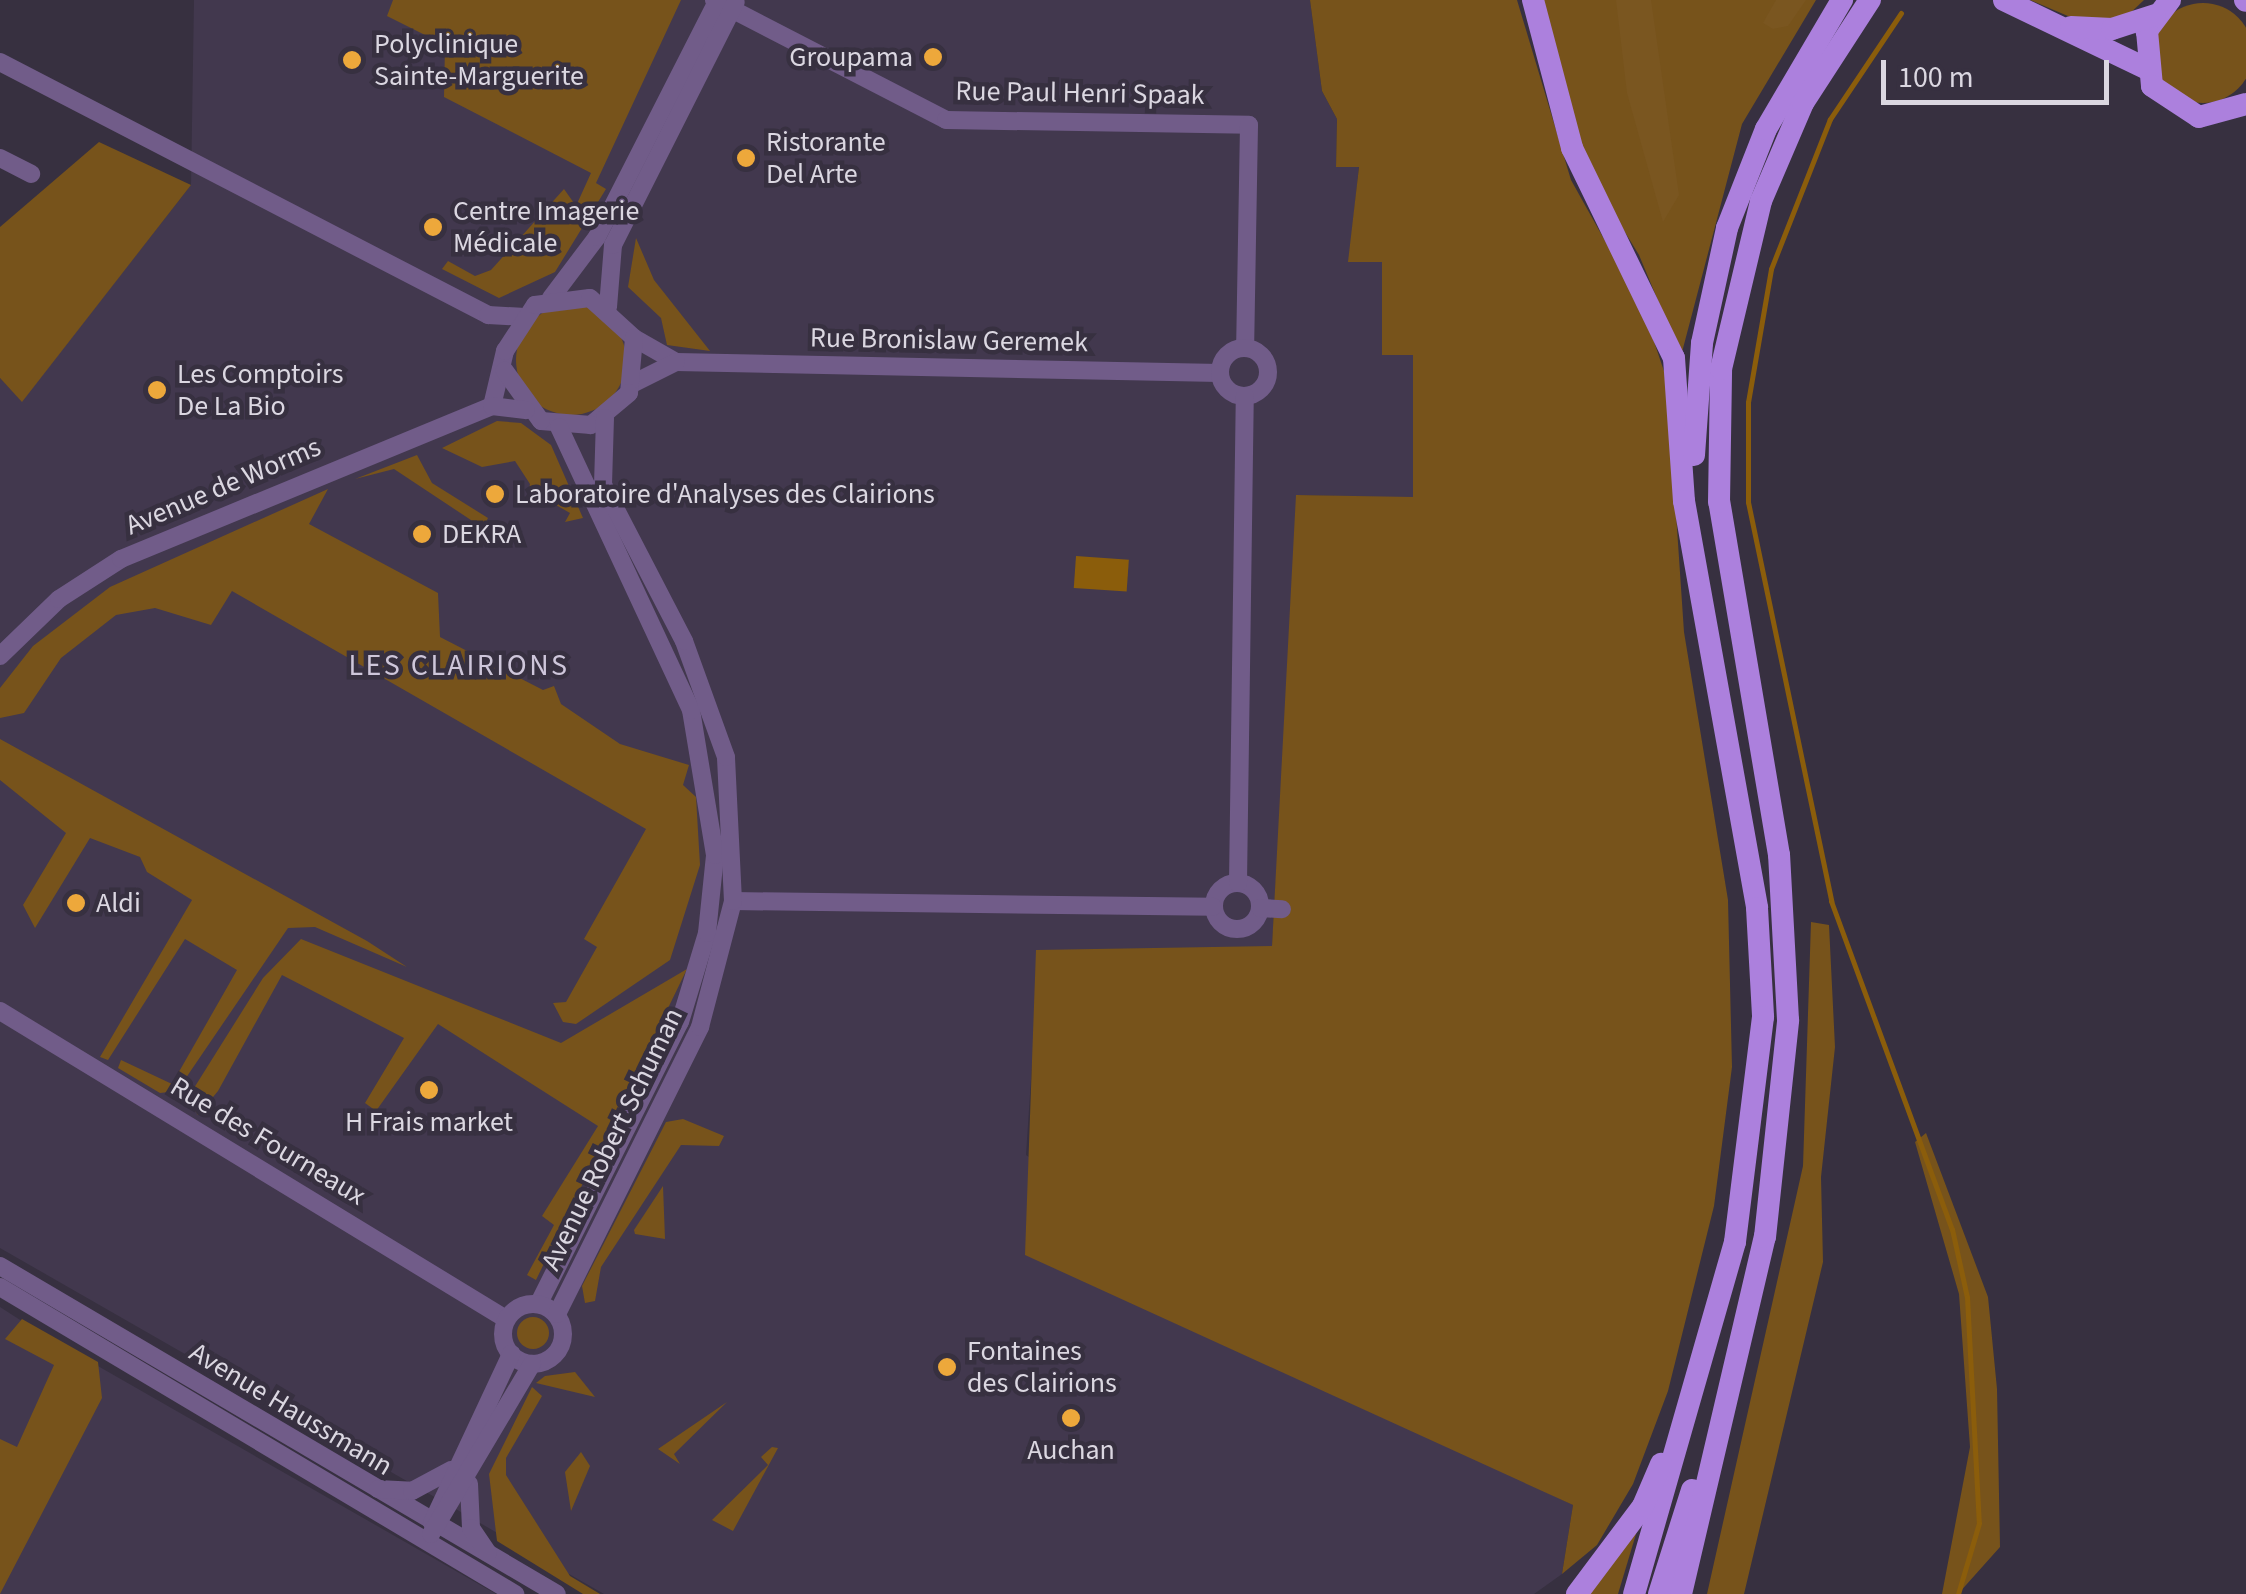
<!DOCTYPE html>
<meta charset="utf-8">
<style>
body{margin:0}
#map{position:relative;width:2246px;height:1594px;overflow:hidden;background:#373040;font-family:"Source Sans 3",sans-serif}
div>[style]{position:absolute}
.built>*{inset:0;background:#42384e}
.green>*{inset:0;background:#77531b}
.round{border-radius:50%}
.forest>*{inset:0;background:#7a5620}
.water>*{inset:0;background:#8b5d0b;transform-origin:0 0}
.stream>*{height:5px;margin:-2.5px;padding:0 2.5px;transform-origin:2.5px;border-radius:2.5px;background:#8b5d0b}
.minor>*{height:18px;margin:-9px;padding:0 9px;transform-origin:9px;border-radius:9px;background:#715c89}
.minor>.ring{margin:-9px;padding:0;box-sizing:content-box;background:none;border:18px solid #715c89;border-radius:50%}
.major>*{height:22px;margin:-11px;padding:0 11px;transform-origin:11px;border-radius:11px;background:#ac80dd}
.dots>*{width:28px;height:28px;translate:-50% -50%;box-sizing:border-box;border:5px solid #373040;border-radius:50%}
span{translate:-50% -50%;white-space:nowrap;text-align:center;line-height:1.15;-webkit-text-stroke:9px #373040;paint-order:stroke}
.poi-label{font-size:28px;color:#dbd7e1}
.left{translate:0 -50%;text-align:left}
.right{translate:-100% -50%;text-align:right}
.street-label{font-size:28px;color:#dbd7e1}
.neighbourhood-label{font-size:30px;color:#cec6da;letter-spacing:2.5px}
.scale{position:absolute;left:1881px;top:60px;width:228px;height:45px;box-sizing:border-box;border:5px solid #dbd7e1;border-top:0;padding-left:12px;font-size:30px;line-height:35px;white-space:nowrap;color:#dbd7e1;-webkit-text-stroke:8px #373040;paint-order:stroke}
</style>
<div id="map">
<div class="built">
<i style="clip-path:polygon(194px 0,1310px 0,1322px 91px,1337px 119px,1336px 166px,1359px 166px,1349px 262px,1383px 262px,1382px 355px,1413px 354px,1413px 498px,1297px 495px,1282px 909px,1286px 713px,1272px 947px,1032px 1064px,1026px 1155px,1477px 1459px,1573px 1505px,1562px 1574px,1534px 1594px,604px 1594px,0 1248px,0 378px,22px 401px,191px 185px)"></i>
<i style="clip-path:polygon(0 1307px,42px 1334px,496px 1594px,0 1594px)"></i>
</div>
<div class="green">
<i style="clip-path:polygon(393px 0,681px 0,596px 183px,606px 189px,555px 272px,499px 298px,442px 269px,448px 261px,475px 276px,491px 270px,564px 189px,576px 206px,591px 173px,444px 97px,445px 45px,387px 16px)"></i>
<i style="clip-path:polygon(1310px 0,1517px 0,1571px 180px,1643px 309px,1667px 380px,1684px 632px,1728px 900px,1732px 1067px,1714px 1206px,1668px 1391px,1633px 1484px,1597px 1545px,1562px 1574px,1573px 1505px,1025px 1255px,1036px 950px,1272px 946px,1296px 495px,1413px 497px,1413px 355px,1382px 355px,1382px 262px,1348px 262px,1359px 167px,1336px 167px,1337px 119px,1322px 91px)"></i>
<i style="clip-path:polygon(1541px 0,1816px 0,1742px 124px,1681px 356px,1639px 255px,1590px 175px)"></i>
<i style="clip-path:polygon(2030px 0,2144px 0,2125px 18px,2082px 22px)"></i>
<i class="round" style="left:2153px;top:3px;width:100px;height:100px"></i>
<i style="clip-path:polygon(99px 142px,191px 185px,22px 402px,0 378px,0 227px)"></i>
<i style="clip-path:polygon(636px 238px,654px 280px,710px 351px,667px 345px,661px 318px,628px 287px)"></i>
<i class="round" style="left:516px;top:305px;width:110px;height:110px"></i>
<i style="clip-path:polygon(497px 421px,521px 423px,551px 445px,583px 518px,565px 522px,570px 513px,535px 493px,527px 501px,530px 484px,515px 461px,482px 467px,442px 448px)"></i>
<i style="clip-path:polygon(417px 455px,432px 483px,488px 518px,483px 528px,394px 469px,355px 479px)"></i>
<i style="clip-path:polygon(328px 489px,309px 524px,438px 593px,440px 637px,543px 690px,554px 686px,561px 704px,620px 744px,689px 765px,683px 785px,696px 797px,700px 865px,670px 960px,576px 1024px,563px 1022px,553px 1003px,566px 1002px,597px 947px,584px 939px,646px 829px,232px 591px,211px 625px,155px 608px,116px 615px,61px 658px,24px 713px,0 718px,0 688px,33px 646px,110px 587px)"></i>
<i style="clip-path:polygon(0 739px,367px 941px,407px 967px,315px 927px,288px 928px,177px 1091px,160px 1093px,118px 1068px,121px 1060px,172px 1084px,237px 970px,185px 939px,108px 1060px,100px 1057px,192px 900px,147px 872px,140px 857px,90px 838px,35px 928px,23px 905px,66px 833px,0 780px)"></i>
<i style="clip-path:polygon(1811px 922px,1829px 925px,1835px 1047px,1821px 1177px,1823px 1262px,1744px 1594px,1707px 1594px,1803px 1166px)"></i>
<i style="clip-path:polygon(301px 939px,561px 1043px,687px 969px,536px 1280px,527px 1275px,554px 1225px,542px 1216px,598px 1126px,438px 1024px,376px 1111px,365px 1103px,404px 1038px,282px 975px,218px 1091px,198px 1115px,193px 1107px,194px 1088px,263px 978px)"></i>
<i style="clip-path:polygon(683px 1119px,724px 1136px,719px 1146px,681px 1145px,601px 1267px,595px 1301px,585px 1303px,582px 1286px,666px 1122px)"></i>
<i style="clip-path:polygon(1926px 1133px,1988px 1297px,1997px 1389px,2000px 1547px,1958px 1594px,1942px 1594px,1970px 1447px,1959px 1294px,1915px 1142px)"></i>
<i style="clip-path:polygon(663px 1186px,665px 1239px,635px 1234px,634px 1230px)"></i>
<i class="round" style="left:517px;top:1317px;width:32px;height:32px"></i>
<i style="clip-path:polygon(22px 1319px,98px 1362px,102px 1398px,0 1594px,0 1439px,17px 1447px,54px 1365px,5px 1339px)"></i>
<i style="clip-path:polygon(575px 1372px,595px 1397px,536px 1383px,545px 1376px)"></i>
<i style="clip-path:polygon(532px 1387px,542px 1396px,506px 1458px,506px 1475px,570px 1576px,600px 1594px,583px 1594px,497px 1541px,489px 1474px)"></i>
<i style="clip-path:polygon(727px 1402px,674px 1454px,680px 1464px,658px 1449px)"></i>
<i style="clip-path:polygon(772px 1447px,778px 1448px,733px 1531px,712px 1520px,768px 1465px,761px 1457px)"></i>
<i style="clip-path:polygon(581px 1452px,590px 1466px,571px 1511px,565px 1472px)"></i>
<i style="clip-path:polygon(1639px 1524px,1618px 1594px,1585px 1594px)"></i>
</div>
<div class="forest">
<i style="clip-path:polygon(1616px 0,1651px 0,1679px 195px,1663px 222px,1627px 93px)"></i>
<i style="clip-path:polygon(1776px 0,1806px 0,1788px 26px,1773px 29px,1763px 23px)"></i>
</div>
<div class="water">
<i style="left:1076px;top:556px;width:53px;height:32px;rotate:4deg"></i>
</div>
<div class="stream">
<i style="left:1901px;top:13px;width:128px;rotate:123.8deg"></i>
<i style="left:1830px;top:119px;width:161px;rotate:111.5deg"></i>
<i style="left:1771px;top:269px;width:135px;rotate:99.8deg"></i>
<i style="left:1748px;top:402px;width:100px;rotate:90deg"></i>
<i style="left:1748px;top:502px;width:408px;rotate:78.2deg"></i>
<i style="left:1831px;top:901px;width:350px;rotate:69.8deg"></i>
<i style="left:1952px;top:1229px;width:70px;rotate:77.6deg"></i>
<i style="left:1967px;top:1297px;width:226px;rotate:87deg"></i>
<i style="left:1979px;top:1523px;width:74px;rotate:106.5deg"></i>
</div>
<div class="minor">
<i style="left:714px;top:0;width:261px;rotate:27.3deg"></i>
<i style="left:946px;top:120px;width:303px;rotate:0.9deg"></i>
<i style="left:1249px;top:125px;width:223px;rotate:91deg"></i>
<i style="left:0;top:62px;width:550px;rotate:27.4deg"></i>
<i style="left:488px;top:315px;width:33px;rotate:3deg"></i>
<i style="left:0;top:158px;width:35px;rotate:27deg"></i>
<i style="left:551px;top:298px;width:76px;rotate:-53deg"></i>
<i style="left:597px;top:237px;width:266px;rotate:-63deg"></i>
<i style="left:608px;top:307px;width:62px;rotate:-85.4deg"></i>
<i style="left:613px;top:245px;width:272px;rotate:-63.2deg"></i>
<i style="left:634px;top:338px;width:48px;rotate:29.7deg"></i>
<i style="left:676px;top:362px;width:544px;rotate:1.16deg"></i>
<i class="ring" style="left:1220px;top:348px;width:30px;height:30px"></i>
<i style="left:634px;top:383px;width:47px;rotate:-26.6deg"></i>
<i style="left:492px;top:406px;width:57px;rotate:-76.7deg"></i>
<i style="left:505px;top:351px;width:55px;rotate:-56.9deg"></i>
<i style="left:535px;top:305px;width:55px;rotate:-7.3deg"></i>
<i style="left:590px;top:298px;width:59px;rotate:42.3deg"></i>
<i style="left:634px;top:338px;width:55px;rotate:95.2deg"></i>
<i style="left:629px;top:393px;width:50px;rotate:139.9deg"></i>
<i style="left:591px;top:425px;width:50px;rotate:-175.4deg"></i>
<i style="left:541px;top:421px;width:62px;rotate:-125.8deg"></i>
<i style="left:0;top:656px;width:82px;rotate:-44deg"></i>
<i style="left:59px;top:599px;width:74px;rotate:-32.8deg"></i>
<i style="left:121px;top:559px;width:401px;rotate:-22.4deg"></i>
<i style="left:492px;top:406px;width:34px;rotate:7deg"></i>
<i class="ring" style="left:1214px;top:883px;width:28px;height:28px"></i>
<i style="left:1238px;top:883px;width:487px;rotate:-89.2deg"></i>
<i style="left:733px;top:901px;width:480px;rotate:0.7deg"></i>
<i style="left:1260px;top:908px;width:22px;rotate:3deg"></i>
<i style="left:0;top:1011px;width:592px;rotate:31.33deg"></i>
<i style="left:0;top:1266px;width:646px;rotate:30.49deg"></i>
<i style="left:0;top:1287px;width:600px;rotate:30.8deg"></i>
<i style="left:539px;top:1303px;width:314px;rotate:-63.4deg"></i>
<i style="left:680px;top:1022px;width:93px;rotate:-73.1deg"></i>
<i style="left:707px;top:933px;width:78px;rotate:-84.1deg"></i>
<i style="left:715px;top:855px;width:147px;rotate:-99.4deg"></i>
<i style="left:691px;top:710px;width:312px;rotate:-115deg"></i>
<i class="ring" style="left:503px;top:1304px;width:42px;height:42px"></i>
<i style="left:557px;top:1314px;width:321px;rotate:-63.5deg"></i>
<i style="left:700px;top:1027px;width:130px;rotate:-75.3deg"></i>
<i style="left:733px;top:901px;width:144px;rotate:-92.8deg"></i>
<i style="left:726px;top:757px;width:123px;rotate:-109.9deg"></i>
<i style="left:684px;top:641px;width:176px;rotate:-117.4deg"></i>
<i style="left:603px;top:485px;width:67px;rotate:-88.3deg"></i>
<i style="left:469px;top:1484px;width:44px;rotate:87.4deg"></i>
<i style="left:471px;top:1528px;width:30px;rotate:56deg"></i>
<i style="left:378px;top:1489px;width:34px;rotate:3deg"></i>
<i style="left:412px;top:1491px;width:44px;rotate:-28.3deg"></i>
<i style="left:432px;top:1523px;width:187px;rotate:-64.9deg"></i>
<i style="left:431px;top:1534px;width:198px;rotate:-59.3deg"></i>
</div>
<div class="major">
<i style="left:1533px;top:0;width:153px;rotate:75.2deg"></i>
<i style="left:1572px;top:148px;width:233px;rotate:64.1deg"></i>
<i style="left:1674px;top:358px;width:143px;rotate:86deg"></i>
<i style="left:1684px;top:501px;width:413px;rotate:79.8deg"></i>
<i style="left:1757px;top:908px;width:109px;rotate:86.8deg"></i>
<i style="left:1763px;top:1017px;width:227px;rotate:97.1deg"></i>
<i style="left:1735px;top:1242px;width:366px;rotate:106deg"></i>
<i style="left:2004px;top:0;width:157px;rotate:25.7deg"></i>
<i style="left:2170px;top:0;width:39px;rotate:127deg"></i>
<i style="left:2147px;top:31px;width:55px;rotate:84.8deg"></i>
<i style="left:2152px;top:86px;width:56px;rotate:33.4deg"></i>
<i style="left:2199px;top:117px;width:49px;rotate:-15.5deg"></i>
<i style="left:2245px;top:0;width:1px;rotate:45deg"></i>
<i style="left:2071px;top:27px;width:41px;rotate:2.8deg"></i>
<i style="left:2112px;top:29px;width:45px;rotate:-18deg"></i>
<i style="left:1694px;top:455px;width:112px;rotate:-85.9deg"></i>
<i style="left:1702px;top:343px;width:118px;rotate:-77.7deg"></i>
<i style="left:1727px;top:228px;width:106px;rotate:-68.5deg"></i>
<i style="left:1766px;top:129px;width:150px;rotate:-59.5deg"></i>
<i style="left:1577px;top:1594px;width:110px;rotate:-53.1deg"></i>
<i style="left:1643px;top:1506px;width:46px;rotate:-66.8deg"></i>
<i style="left:1659px;top:1594px;width:109px;rotate:-72.4deg"></i>
<i style="left:1681px;top:1594px;width:367px;rotate:-76.8deg"></i>
<i style="left:1765px;top:1237px;width:218px;rotate:-83.9deg"></i>
<i style="left:1788px;top:1020px;width:165px;rotate:-93.1deg"></i>
<i style="left:1779px;top:855px;width:358px;rotate:-99.6deg"></i>
<i style="left:1719px;top:502px;width:133px;rotate:-89.1deg"></i>
<i style="left:1721px;top:369px;width:173px;rotate:-76.6deg"></i>
<i style="left:1761px;top:201px;width:107px;rotate:-66.8deg"></i>
<i style="left:1803px;top:103px;width:123px;rotate:-57deg"></i>
</div>
<div class="dots">
<i style="left:933px;top:57px;background:#eda83b"></i>
<i style="left:352px;top:60px;background:#eda83b"></i>
<i style="left:746px;top:158px;background:#eda83b"></i>
<i style="left:433px;top:227px;background:#eda83b"></i>
<i style="left:157px;top:390px;background:#eda83b"></i>
<i style="left:495px;top:494px;background:#eda83b"></i>
<i style="left:422px;top:534px;background:#eda83b"></i>
<i style="left:76px;top:903px;background:#eda83b"></i>
<i style="left:429px;top:1090px;background:#eda83b"></i>
<i style="left:947px;top:1367px;background:#eda83b"></i>
<i style="left:1071px;top:1418px;background:#eda83b"></i>
</div>
<div class="poi-label">
<span class="left" style="left:374px;top:60px">Polyclinique<br>Sainte-Marguerite</span>
<span class="right" style="left:913px;top:57px">Groupama</span>
<span class="left" style="left:766px;top:158px">Ristorante<br>Del Arte</span>
<span class="left" style="left:453px;top:227px">Centre Imagerie<br>Médicale</span>
<span class="left" style="left:177px;top:390px">Les Comptoirs<br>De La Bio</span>
<span class="left" style="left:515px;top:494px">Laboratoire d'Analyses des Clairions</span>
<span class="left" style="left:442px;top:534px">DEKRA</span>
<span class="left" style="left:96px;top:903px">Aldi</span>
<span style="left:429px;top:1122px">H Frais market</span>
<span class="left" style="left:967px;top:1367px">Fontaines<br>des Clairions</span>
<span style="left:1071px;top:1450px">Auchan</span>
</div>
<div class="street-label">
<span style="left:1080px;top:93px;rotate:1deg">Rue Paul Henri Spaak</span>
<span style="left:949px;top:340px;rotate:1deg">Rue Bronislaw Geremek</span>
<span style="left:223px;top:486px;rotate:-23deg">Avenue de Worms</span>
<span style="left:612px;top:1139px;rotate:-64deg">Avenue Robert Schuman</span>
<span style="left:268px;top:1141px;rotate:31deg">Rue des Fourneaux</span>
<span style="left:291px;top:1409px;rotate:31deg">Avenue Haussmann</span>
</div>
<div class="neighbourhood-label">
<span style="left:459px;top:666px">LES CLAIRIONS</span>
</div>
<div class="scale">100 m</div>
</div>
